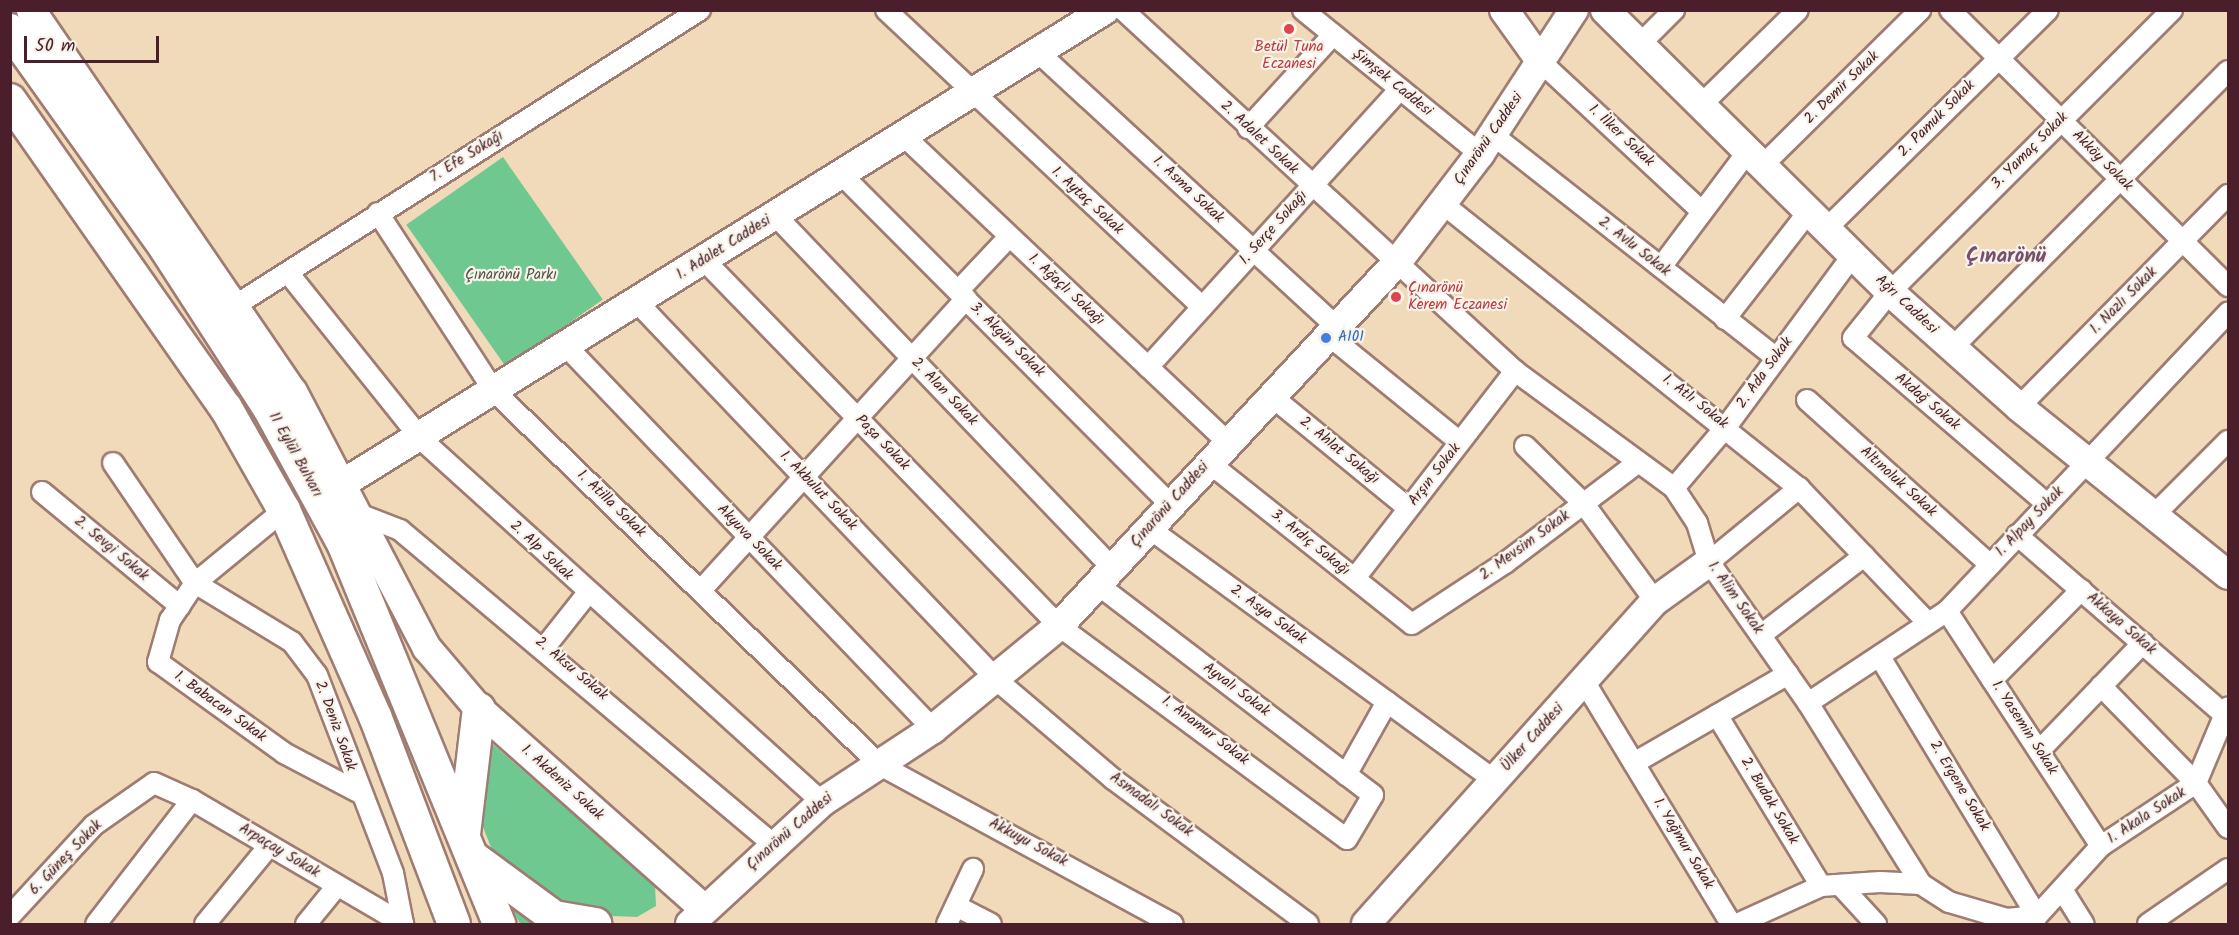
<!DOCTYPE html>
<meta charset="utf-8">
<style>
body{margin:0}
#map{position:relative;width:2239px;height:935px;overflow:hidden;background:#f1daba;font-family:Kalam,sans-serif}
div>[style]{position:absolute}
.green>*{inset:0;background:#6ec890;transform-origin:0 0}
.roads{filter:drop-shadow(2px 0 #9e7c72) drop-shadow(-2px 0 #9e7c72) drop-shadow(0 2px #9e7c72) drop-shadow(0 -2px #9e7c72)}
.street>*{height:20px;margin:-10px;padding:0 10px;transform-origin:10px;border-radius:10px;background:#fff}
.secondary>*{height:28px;margin:-14px;padding:0 14px;transform-origin:14px;border-radius:14px;background:#fff}
.primary>*{height:32px;margin:-16px;padding:0 16px;transform-origin:16px;border-radius:16px;background:#fff}
.dots>*{width:16px;height:16px;translate:-50% -50%;box-sizing:border-box;border:3px solid #f7f3e8;border-radius:50%}
span{translate:-50% -50%;white-space:nowrap;text-align:center;line-height:1.15;-webkit-text-stroke:4.5px #f7f3e8;paint-order:stroke}
.health-label{font-size:15px;color:#be3a42}
.left{translate:0 -50%;text-align:left}
.street-label{font-size:15px;color:#4a1f2b}
.park-label{font-size:15px;color:#555249}
.shop-label{font-size:15px;color:#366cbe}
.district-label{font-size:21px;color:#775070;font-weight:700}
.frame{position:absolute;inset:0;border:12px solid #4a1f2b;pointer-events:none}
.scale{position:absolute;left:24px;top:36px;width:135px;height:27px;box-sizing:border-box;border:3px solid #4a1f2b;border-top:0;padding-left:8px;font-size:18px;line-height:21px;white-space:nowrap;color:#4a1f2b;-webkit-text-stroke:4px #f7f3e8;paint-order:stroke}
</style>
<div id="map">
<div class="green">
<i style="left:503px;top:157px;width:174px;height:118px;rotate:55deg"></i>
<i style="clip-path:polygon(481px 734px,655px 886px,656px 906px,637px 917px,566px 914px,494px 855px,479px 817px)"></i>
<i style="clip-path:polygon(513px 909px,528px 919px,540px 924px,520px 924px)"></i>
</div>
<div class="roads">
<div class="street">
<i style="left:886px;top:10px;width:434px;rotate:43.2deg"></i>
<i style="left:1123px;top:10px;width:533px;rotate:42.64deg"></i>
<i style="left:1515px;top:371px;width:197px;rotate:36.3deg"></i>
<i style="left:1674px;top:488px;width:42px;rotate:56.7deg"></i>
<i style="left:1697px;top:523px;width:41px;rotate:72.9deg"></i>
<i style="left:1709px;top:562px;width:172px;rotate:54.9deg"></i>
<i style="left:1808px;top:703px;width:213px;rotate:58deg"></i>
<i style="left:1303px;top:10px;width:228px;rotate:39.1deg"></i>
<i style="left:1950px;top:10px;width:392px;rotate:44.8deg"></i>
<i style="left:1641px;top:43px;width:47px;rotate:-45deg"></i>
<i style="left:1040px;top:54px;width:402px;rotate:42.6deg"></i>
<i style="left:1542px;top:63px;width:216px;rotate:42.9deg"></i>
<i style="left:1702px;top:104px;width:134px;rotate:-44.4deg"></i>
<i style="left:1248px;top:128px;width:126px;rotate:-47.6deg"></i>
<i style="left:1493px;top:135px;width:360px;rotate:38.2deg"></i>
<i style="left:906px;top:138px;width:441px;rotate:43.4deg"></i>
<i style="left:1763px;top:165px;width:221px;rotate:-44.6deg"></i>
<i style="left:842px;top:175px;width:466px;rotate:45.1deg"></i>
<i style="left:1443px;top:204px;width:455px;rotate:38.6deg"></i>
<i style="left:1799px;top:488px;width:187px;rotate:46.3deg"></i>
<i style="left:378px;top:213px;width:212px;rotate:56.9deg"></i>
<i style="left:494px;top:391px;width:537px;rotate:44.1deg"></i>
<i style="left:880px;top:765px;width:333px;rotate:28.5deg"></i>
<i style="left:776px;top:216px;width:488px;rotate:46.3deg"></i>
<i style="left:1827px;top:228px;width:310px;rotate:-44.6deg"></i>
<i style="left:704px;top:260px;width:510px;rotate:45.87deg"></i>
<i style="left:1059px;top:626px;width:358px;rotate:36.5deg"></i>
<i style="left:1347px;top:839px;width:51px;rotate:-59.4deg"></i>
<i style="left:1373px;top:795px;width:346px;rotate:-142.6deg"></i>
<i style="left:1661px;top:267px;width:146px;rotate:-53.1deg"></i>
<i style="left:289px;top:274px;width:211px;rotate:51.3deg"></i>
<i style="left:421px;top:439px;width:541px;rotate:42.15deg"></i>
<i style="left:958px;top:291px;width:74px;rotate:-46.6deg"></i>
<i style="left:637px;top:302px;width:523px;rotate:46.39deg"></i>
<i style="left:998px;top:681px;width:151px;rotate:40.4deg"></i>
<i style="left:1113px;top:779px;width:243px;rotate:36.6deg"></i>
<i style="left:236px;top:305px;width:550px;rotate:-32.45deg"></i>
<i style="left:1725px;top:319px;width:137px;rotate:-52.1deg"></i>
<i style="left:1327px;top:334px;width:171px;rotate:39.1deg"></i>
<i style="left:566px;top:346px;width:530px;rotate:46.22deg"></i>
<i style="left:1952px;top:348px;width:391px;rotate:-45.1deg"></i>
<i style="left:1148px;top:367px;width:375px;rotate:-47.8deg"></i>
<i style="left:1270px;top:395px;width:178px;rotate:39.3deg"></i>
<i style="left:1807px;top:400px;width:245px;rotate:42deg"></i>
<i style="left:2019px;top:407px;width:298px;rotate:-45.4deg"></i>
<i style="left:1525px;top:446px;width:83px;rotate:44.5deg"></i>
<i style="left:1584px;top:504px;width:120px;rotate:53.8deg"></i>
<i style="left:1208px;top:462px;width:260px;rotate:38.5deg"></i>
<i style="left:1412px;top:624px;width:111px;rotate:-33.3deg"></i>
<i style="left:1505px;top:563px;width:164px;rotate:-37.1deg"></i>
<i style="left:113px;top:463px;width:145px;rotate:55.7deg"></i>
<i style="left:195px;top:583px;width:114px;rotate:31.3deg"></i>
<i style="left:292px;top:642px;width:41px;rotate:52.9deg"></i>
<i style="left:317px;top:675px;width:212px;rotate:69deg"></i>
<i style="left:393px;top:873px;width:52px;rotate:78.9deg"></i>
<i style="left:1674px;top:488px;width:80px;rotate:-49.6deg"></i>
<i style="left:1726px;top:427px;width:214px;rotate:-53.6deg"></i>
<i style="left:42px;top:492px;width:179px;rotate:39.6deg"></i>
<i style="left:2047px;top:504px;width:255px;rotate:-139.4deg"></i>
<i style="left:1853px;top:338px;width:59px;rotate:-51.2deg"></i>
<i style="left:1890px;top:292px;width:399px;rotate:-45deg"></i>
<i style="left:284px;top:510px;width:115px;rotate:140.6deg"></i>
<i style="left:195px;top:583px;width:45px;rotate:124deg"></i>
<i style="left:170px;top:620px;width:44px;rotate:105.9deg"></i>
<i style="left:158px;top:662px;width:155px;rotate:35.8deg"></i>
<i style="left:284px;top:753px;width:86px;rotate:27.8deg"></i>
<i style="left:356px;top:513px;width:47px;rotate:21.1deg"></i>
<i style="left:400px;top:530px;width:488px;rotate:40.1deg"></i>
<i style="left:2154px;top:515px;width:105px;rotate:-45deg"></i>
<i style="left:1150px;top:529px;width:427px;rotate:36.1deg"></i>
<i style="left:2017px;top:535px;width:274px;rotate:40.9deg"></i>
<i style="left:1709px;top:562px;width:117px;rotate:-39.4deg"></i>
<i style="left:1355px;top:578px;width:262px;rotate:-52.3deg"></i>
<i style="left:701px;top:590px;width:394px;rotate:-47.7deg"></i>
<i style="left:1947px;top:611px;width:281px;rotate:56.8deg"></i>
<i style="left:1761px;top:635px;width:130px;rotate:-37.5deg"></i>
<i style="left:545px;top:647px;width:68px;rotate:-51.6deg"></i>
<i style="left:1880px;top:657px;width:303px;rotate:58.8deg"></i>
<i style="left:2037px;top:916px;width:12px;rotate:138deg"></i>
<i style="left:1992px;top:680px;width:127px;rotate:-45.3deg"></i>
<i style="left:1584px;top:681px;width:284px;rotate:58.8deg"></i>
<i style="left:2101px;top:686px;width:136px;rotate:45.6deg"></i>
<i style="left:2196px;top:783px;width:55px;rotate:54.6deg"></i>
<i style="left:1808px;top:703px;width:167px;rotate:-33.5deg"></i>
<i style="left:1947px;top:611px;width:410px;rotate:-46.7deg"></i>
<i style="left:1717px;top:715px;width:200px;rotate:58.7deg"></i>
<i style="left:2039px;top:751px;width:150px;rotate:-46.1deg"></i>
<i style="left:1634px;top:763px;width:178px;rotate:-30deg"></i>
<i style="left:1346px;top:775px;width:84px;rotate:-60.7deg"></i>
<i style="left:1841px;top:886px;width:52px;rotate:47.4deg"></i>
<i style="left:2063px;top:891px;width:39px;rotate:58deg"></i>
<i style="left:956px;top:906px;width:39px;rotate:27deg"></i>
<i style="left:10px;top:916px;width:124px;rotate:-47.3deg"></i>
<i style="left:94px;top:825px;width:73px;rotate:-35deg"></i>
<i style="left:154px;top:783px;width:42px;rotate:24.1deg"></i>
<i style="left:192px;top:800px;width:245px;rotate:30.4deg"></i>
<i style="left:96px;top:924px;width:157px;rotate:-52.3deg"></i>
<i style="left:205px;top:924px;width:101px;rotate:-50.6deg"></i>
<i style="left:306px;top:924px;width:49px;rotate:-50.8deg"></i>
<i style="left:947px;top:924px;width:61px;rotate:-64.7deg"></i>
<i style="left:1737px;top:924px;width:92px;rotate:-24.3deg"></i>
<i style="left:1821px;top:886px;width:59px;rotate:-3.9deg"></i>
<i style="left:1880px;top:882px;width:41px;rotate:2.8deg"></i>
<i style="left:1921px;top:884px;width:33px;rotate:33deg"></i>
<i style="left:1949px;top:902px;width:60px;rotate:16.3deg"></i>
<i style="left:2007px;top:919px;width:30px;rotate:-6deg"></i>
<i style="left:2037px;top:916px;width:95px;rotate:-47.6deg"></i>
<i style="left:2101px;top:846px;width:114px;rotate:-33.6deg"></i>
<i style="left:2196px;top:783px;width:82px;rotate:-67.2deg"></i>
<i style="left:2148px;top:924px;width:97px;rotate:-34.5deg"></i>
</div>
<div class="secondary">
<i style="left:31px;top:10px;width:463px;rotate:55.6deg"></i>
<i style="left:293px;top:392px;width:289px;rotate:62.4deg"></i>
<i style="left:427px;top:648px;width:80px;rotate:49.6deg"></i>
<i style="left:479px;top:709px;width:302px;rotate:41.6deg"></i>
<i style="left:1504px;top:10px;width:65px;rotate:54.4deg"></i>
<i style="left:1605px;top:10px;width:401px;rotate:44.7deg"></i>
<i style="left:1890px;top:292px;width:173px;rotate:41.7deg"></i>
<i style="left:2019px;top:407px;width:268px;rotate:38.8deg"></i>
<i style="left:342px;top:484px;width:898px;rotate:-31.85deg"></i>
<i style="left:690px;top:924px;width:180px;rotate:-42.7deg"></i>
<i style="left:822px;top:802px;width:133px;rotate:-33.3deg"></i>
<i style="left:933px;top:729px;width:163px;rotate:-39.3deg"></i>
<i style="left:1059px;top:626px;width:493px;rotate:-47.1deg"></i>
<i style="left:1395px;top:265px;width:140px;rotate:-52.6deg"></i>
<i style="left:1480px;top:154px;width:172px;rotate:-56.9deg"></i>
<i style="left:1366px;top:924px;width:433px;rotate:-48.2deg"></i>
<i style="left:1655px;top:601px;width:67px;rotate:-35.8deg"></i>
</div>
<div class="primary">
<i style="left:10px;top:30px;width:269px;rotate:54.5deg"></i>
<i style="left:166px;top:249px;width:189px;rotate:57.1deg"></i>
<i style="left:269px;top:408px;width:154px;rotate:61.3deg"></i>
<i style="left:343px;top:543px;width:412px;rotate:67.7deg"></i>
<i style="left:10px;top:100px;width:376px;rotate:55deg"></i>
<i style="left:226px;top:408px;width:117px;rotate:60.4deg"></i>
<i style="left:284px;top:510px;width:225px;rotate:66.2deg"></i>
<i style="left:375px;top:716px;width:222px;rotate:69.2deg"></i>
<i style="left:464px;top:834px;width:126px;rotate:-83.2deg"></i>
<i style="left:475px;top:859px;width:98px;rotate:36.3deg"></i>
<i style="left:554px;top:917px;width:42px;rotate:9.7deg"></i>
</div>
</div>
<div class="dots">
<i style="left:1289px;top:29px;background:#e0444e"></i>
<i style="left:1396px;top:297px;background:#e0444e"></i>
<i style="left:1326px;top:338px;background:#3f7fe0"></i>
</div>
<div class="health-label">
<span style="left:1289px;top:56px">Betül Tuna<br>Eczanesi</span>
<span class="left" style="left:1408px;top:297px">Çınarönü<br>Kerem Eczanesi</span>
</div>
<div class="street-label">
<span style="left:1392px;top:83px;rotate:39deg">Şimşek Caddesi</span>
<span style="left:1842px;top:88px;rotate:-44deg">2. Demir Sokak</span>
<span style="left:1937px;top:119px;rotate:-45deg">2. Pamuk Sokak</span>
<span style="left:1621px;top:136px;rotate:43deg">1. İlker Sokak</span>
<span style="left:1259px;top:138px;rotate:43deg">2. Adalet Sokak</span>
<span style="left:1489px;top:139px;rotate:-55deg">Çınarönü Caddesi</span>
<span style="left:2030px;top:151px;rotate:-45deg">3. Yamaç Sokak</span>
<span style="left:467px;top:157px;rotate:-32deg">7. Efe Sokağı</span>
<span style="left:2102px;top:161px;rotate:45deg">Akköy Sokak</span>
<span style="left:1188px;top:190px;rotate:43deg">1. Asma Sokak</span>
<span style="left:1087px;top:201px;rotate:43deg">1. Aytaç Sokak</span>
<span style="left:1274px;top:228px;rotate:-48deg">1. Serçe Sokağı</span>
<span style="left:1634px;top:247px;rotate:38deg">2. Avlu Sokak</span>
<span style="left:724px;top:248px;rotate:-32deg">1. Adalet Caddesi</span>
<span style="left:1066px;top:290px;rotate:43deg">1. Ağaçlı Sokağı</span>
<span style="left:2124px;top:301px;rotate:-45deg">1. Nazlı Sokak</span>
<span style="left:1906px;top:305px;rotate:43deg">Ağrı Caddesi</span>
<span style="left:1007px;top:340px;rotate:45deg">3. Akgün Sokak</span>
<span style="left:1765px;top:373px;rotate:-54deg">2. Ada Sokak</span>
<span style="left:944px;top:392px;rotate:46deg">2. Alan Sokak</span>
<span style="left:1695px;top:402px;rotate:38deg">1. Atlı Sokak</span>
<span style="left:1927px;top:402px;rotate:40deg">Akdağ Sokak</span>
<span style="left:882px;top:443px;rotate:46deg">Paşa Sokak</span>
<span style="left:1339px;top:451px;rotate:39deg">2. Ahlat Sokağı</span>
<span style="left:295px;top:455px;rotate:61deg">11 Eylül Bulvarı</span>
<span style="left:1435px;top:475px;rotate:-52deg">Arşın Sokak</span>
<span style="left:1898px;top:482px;rotate:42deg">Altınoluk Sokak</span>
<span style="left:818px;top:491px;rotate:46deg">1. Akbulut Sokak</span>
<span style="left:611px;top:504px;rotate:44deg">1. Atilla Sokak</span>
<span style="left:1170px;top:505px;rotate:-48deg">Çınarönü Caddesi</span>
<span style="left:2030px;top:522px;rotate:-46deg">1. Alpay Sokak</span>
<span style="left:749px;top:538px;rotate:46deg">Akyuva Sokak</span>
<span style="left:1310px;top:543px;rotate:39deg">3. Ardıç Sokağı</span>
<span style="left:1525px;top:546px;rotate:-36deg">2. Mevsim Sokak</span>
<span style="left:111px;top:549px;rotate:40deg">2. Sevgi Sokak</span>
<span style="left:541px;top:551px;rotate:43deg">2. Alp Sokak</span>
<span style="left:1735px;top:598px;rotate:55deg">1. Alim Sokak</span>
<span style="left:1268px;top:615px;rotate:36deg">2. Asya Sokak</span>
<span style="left:2121px;top:624px;rotate:41deg">Akkaya Sokak</span>
<span style="left:571px;top:669px;rotate:40deg">2. Aksu Sokak</span>
<span style="left:1236px;top:690px;rotate:37deg">Ayvalı Sokak</span>
<span style="left:220px;top:707px;rotate:36deg">1. Babacan Sokak</span>
<span style="left:335px;top:726px;rotate:70deg">2. Deniz Sokak</span>
<span style="left:2024px;top:728px;rotate:57deg">1. Yasemin Sokak</span>
<span style="left:1205px;top:731px;rotate:37deg">1. Anamur Sokak</span>
<span style="left:1533px;top:738px;rotate:-48deg">Ülker Caddesi</span>
<span style="left:562px;top:783px;rotate:42deg">1. Akdeniz Sokak</span>
<span style="left:1959px;top:786px;rotate:59deg">2. Ergene Sokak</span>
<span style="left:1769px;top:801px;rotate:59deg">2. Budak Sokak</span>
<span style="left:1151px;top:805px;rotate:36deg">Asmadalı Sokak</span>
<span style="left:2147px;top:816px;rotate:-33deg">1. Akala Sokak</span>
<span style="left:790px;top:832px;rotate:-41deg">Çınarönü Caddesi</span>
<span style="left:1028px;top:843px;rotate:28deg">Akkuyu Sokak</span>
<span style="left:1683px;top:844px;rotate:59deg">1. Yağmur Sokak</span>
<span style="left:279px;top:851px;rotate:31deg">Arpaçay Sokak</span>
<span style="left:66px;top:858px;rotate:-46deg">6. Güneş Sokak</span>
</div>
<div class="park-label">
<span style="left:511px;top:276px">Çınarönü Parkı</span>
</div>
<div class="shop-label">
<span class="left" style="left:1338px;top:338px">A101</span>
</div>
<div class="district-label">
<span style="left:2006px;top:257px">Çınarönü</span>
</div>
<div class="frame"></div>
<div class="scale">50 m</div>
</div>
